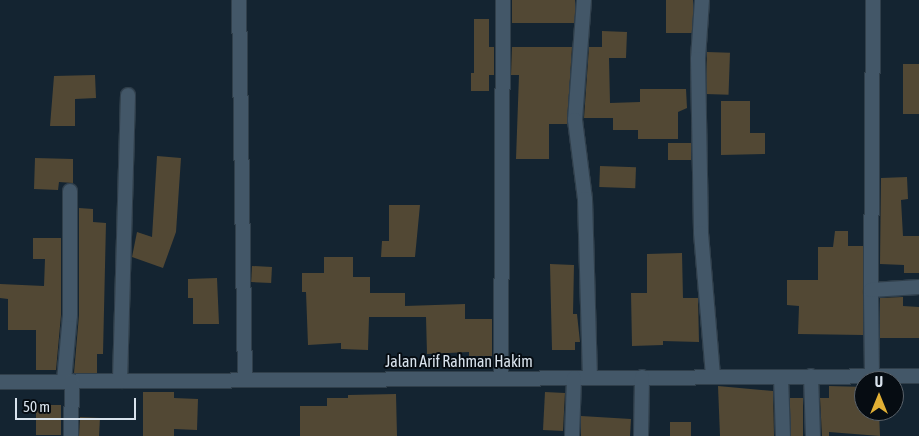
<!DOCTYPE html>
<style>
body{margin:0}
#map{position:relative;width:919px;height:436px;overflow:hidden;background:#142431;font-family:"Asap Condensed",sans-serif}
div>[style]{position:absolute}
.building>*{inset:0;background:#524834;transform-origin:0 0}
.roads{filter:drop-shadow(1px 0 #303f4b) drop-shadow(-1px 0 #303f4b) drop-shadow(0 1px #303f4b) drop-shadow(0 -1px #303f4b)}
.minor>*{height:14px;margin:-7px;padding:0 7px;transform-origin:7px;border-radius:7px;background:#435768}
span{translate:-50% -50%;white-space:nowrap;text-align:center;line-height:1.15;-webkit-text-stroke:4px #060c12;paint-order:stroke}
.street-label{font-size:16px;color:#d9e3ed}
.north{position:absolute;left:854px;top:371px;width:50px;height:50px;box-sizing:border-box;background:#060c12;border:1px solid #5a626a;border-radius:50%;rotate:0deg;font-size:14px;font-weight:700;line-height:20px;text-align:center;color:#d9e3ed}
.north::after{content:'';display:block;margin:auto;width:18px;height:22px;background:#e1af34;clip-path:polygon(50% 0,100% 100%,50% 72%,0 100%)}
.scale{position:absolute;left:15px;top:398px;width:121px;height:22px;box-sizing:border-box;border:2px solid #d9e3ed;border-top:0;padding-left:6px;font-size:15px;line-height:18px;white-space:nowrap;color:#d9e3ed;-webkit-text-stroke:4px #060c12;paint-order:stroke}
</style>
<div id="map">
<div class="building">
<i style="left:512px;top:0;width:63px;height:23px"></i>
<i style="left:666px;top:0;width:27px;height:33px"></i>
<i style="clip-path:polygon(474px 19px,489px 19px,489px 47px,494px 47px,494px 75px,489px 75px,489px 91px,471px 91px,471px 73px,474px 73px)"></i>
<i style="clip-path:polygon(602px 31px,627px 32px,626px 58px,609px 58px,610px 103px,640px 102px,640px 89px,686px 89px,687px 108px,678px 112px,678px 139px,638px 139px,638px 130px,613px 130px,613px 118px,584px 118px,589px 47px,602px 47px)"></i>
<i style="clip-path:polygon(512px 47px,572px 47px,567px 124px,549px 124px,549px 159px,516px 159px,519px 75px,511px 75px)"></i>
<i style="left:707px;top:52px;width:23px;height:42px;rotate:2deg"></i>
<i style="left:903px;top:64px;width:16px;height:50px"></i>
<i style="clip-path:polygon(95px 75px,96px 98px,75px 99px,75px 126px,50px 126px,54px 76px)"></i>
<i style="clip-path:polygon(721px 101px,750px 101px,750px 133px,765px 133px,765px 154px,721px 155px)"></i>
<i style="left:668px;top:143px;width:23px;height:17px"></i>
<i style="clip-path:polygon(157px 156px,181px 158px,176px 232px,163px 268px,132px 257px,137px 232px,152px 237px)"></i>
<i style="clip-path:polygon(35px 158px,73px 159px,73px 183px,59px 182px,58px 190px,34px 189px)"></i>
<i style="left:600px;top:166px;width:36px;height:21px;rotate:2deg"></i>
<i style="clip-path:polygon(907px 177px,908px 199px,901px 200px,903px 236px,919px 236px,919px 273px,904px 273px,904px 265px,880px 264px,881px 178px)"></i>
<i style="clip-path:polygon(389px 205px,420px 205px,415px 257px,381px 257px,382px 241px,389px 241px)"></i>
<i style="clip-path:polygon(79px 208px,93px 209px,93px 222px,106px 223px,103px 354px,97px 354px,97px 373px,74px 373px,79px 315px)"></i>
<i style="clip-path:polygon(835px 231px,848px 231px,848px 246px,863px 246px,863px 335px,798px 334px,799px 306px,787px 305px,787px 280px,818px 280px,818px 247px,833px 247px)"></i>
<i style="clip-path:polygon(33px 238px,61px 238px,61px 315px,56px 370px,36px 370px,36px 330px,8px 330px,8px 299px,0 298px,0 284px,44px 286px,45px 259px,33px 259px)"></i>
<i style="clip-path:polygon(682px 253px,683px 298px,698px 298px,699px 342px,663px 341px,663px 345px,632px 346px,631px 293px,647px 293px,647px 254px)"></i>
<i style="clip-path:polygon(324px 257px,353px 257px,353px 277px,370px 277px,370px 293px,405px 293px,405px 306px,465px 304px,465px 319px,492px 319px,492px 356px,469px 356px,469px 352px,427px 354px,426px 317px,369px 317px,368px 350px,341px 349px,341px 343px,308px 345px,306px 292px,302px 292px,302px 273px,324px 273px)"></i>
<i style="clip-path:polygon(550px 264px,574px 265px,573px 314px,577px 314px,580px 342px,575px 342px,575px 350px,552px 350px)"></i>
<i style="left:252px;top:266px;width:20px;height:16px;rotate:3deg"></i>
<i style="clip-path:polygon(217px 278px,219px 324px,193px 324px,193px 298px,188px 298px,188px 279px)"></i>
<i style="clip-path:polygon(903px 297px,903px 306px,919px 307px,919px 338px,880px 338px,880px 298px)"></i>
<i style="clip-path:polygon(718px 386px,773px 391px,774px 436px,720px 436px)"></i>
<i style="clip-path:polygon(829px 386px,864px 387px,864px 413px,879px 412px,880px 436px,829px 432px,829px 436px,822px 436px,820px 398px,829px 398px)"></i>
<i style="clip-path:polygon(143px 392px,174px 392px,174px 398px,198px 399px,197px 430px,174px 429px,174px 436px,143px 436px)"></i>
<i style="left:545px;top:392px;width:20px;height:38px;rotate:3deg"></i>
<i style="clip-path:polygon(396px 394px,397px 436px,300px 436px,300px 406px,327px 406px,327px 398px,348px 398px,348px 395px)"></i>
<i style="left:790px;top:398px;width:13px;height:38px"></i>
<i style="left:36px;top:405px;width:25px;height:30px"></i>
<i style="clip-path:polygon(581px 416px,631px 419px,630px 436px,581px 436px)"></i>
<i style="left:80px;top:417px;width:20px;height:19px;rotate:3deg"></i>
<i style="left:670px;top:422px;width:21px;height:14px"></i>
</div>
<div class="roads">
<div class="minor">
<i style="left:239px;top:0;width:380px;rotate:89.1deg"></i>
<i style="left:584px;top:0;width:120px;rotate:94.3deg"></i>
<i style="left:575px;top:120px;width:80px;rotate:82.8deg"></i>
<i style="left:585px;top:199px;width:179px;rotate:88.4deg"></i>
<i style="left:702px;top:0;width:59px;rotate:93.9deg"></i>
<i style="left:698px;top:59px;width:174px;rotate:89deg"></i>
<i style="left:701px;top:233px;width:144px;rotate:85.2deg"></i>
<i style="left:871px;top:290px;width:290px;rotate:-89.6deg"></i>
<i style="left:811px;top:376px;width:60px;rotate:88.1deg"></i>
<i style="left:872px;top:376px;width:86px;rotate:-90.7deg"></i>
<i style="left:871px;top:290px;width:48px;rotate:-3.6deg"></i>
<i style="left:781px;top:377px;width:59px;rotate:88.1deg"></i>
<i style="left:501px;top:378px;width:378px;rotate:-89.7deg"></i>
<i style="left:64px;top:381px;width:66px;rotate:-84.8deg"></i>
<i style="left:70px;top:315px;width:124px;rotate:-90deg"></i>
<i style="left:120px;top:381px;width:286px;rotate:-88.4deg"></i>
<i style="left:0;top:382px;width:919px;rotate:-0.37deg"></i>
<i style="left:71px;top:436px;width:55px;rotate:-89deg"></i>
<i style="left:572px;top:436px;width:58px;rotate:-88deg"></i>
<i style="left:641px;top:436px;width:59px;rotate:-89deg"></i>
</div>
</div>
<div class="street-label">
<span style="left:459px;top:361px">Jalan Arif Rahman Hakim</span>
</div>
<div class="north">U</div>
<div class="scale">50 m</div>
</div>
